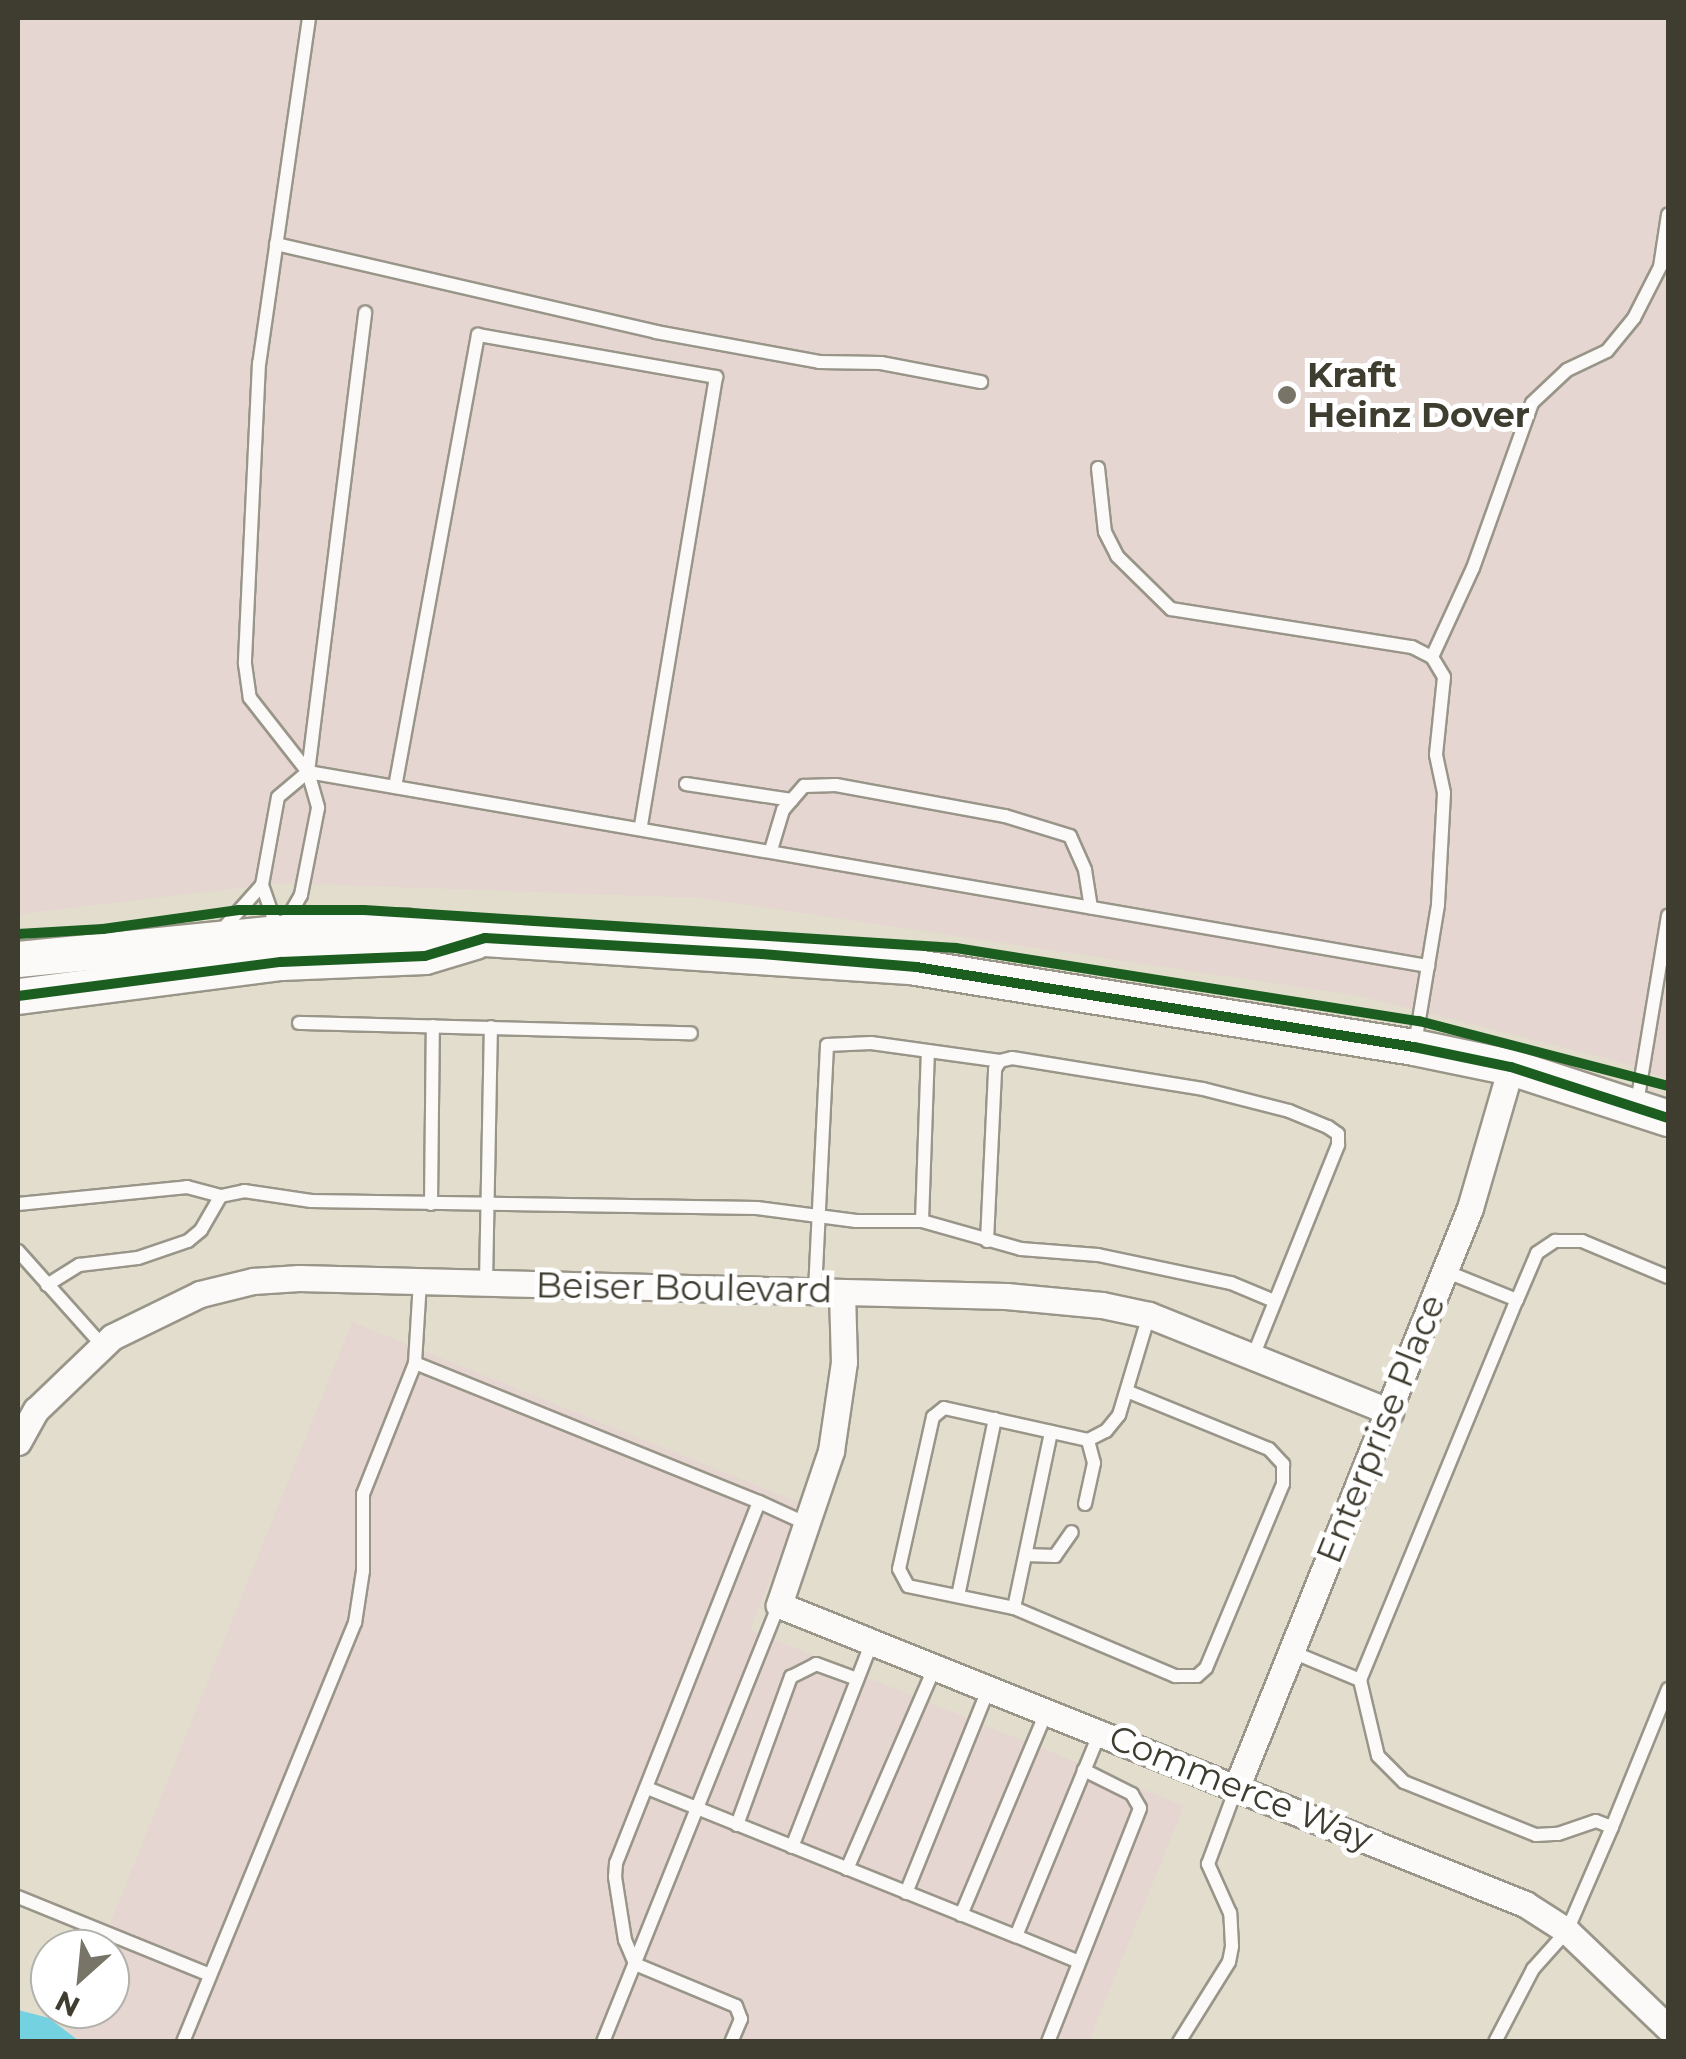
<!DOCTYPE html>
<style>
body{margin:0}
#map{position:relative;width:1686px;height:2059px;overflow:hidden;background:#e2ddcd;font-family:Montserrat,sans-serif}
div>[style]{position:absolute}
.industrial>*{inset:0;background:#e6d6d1}
.water>*{inset:0;background:#73d1e0}
.roads{filter:drop-shadow(2px 0 #999589) drop-shadow(-2px 0 #999589) drop-shadow(0 2px #999589) drop-shadow(0 -2px #999589)}
.service>*{height:12px;margin:-6px;padding:0 6px;transform-origin:6px;border-radius:6px;background:#fbfaf8}
.minor>*{height:25px;margin:-12.5px;padding:0 12.5px;transform-origin:12.5px;border-radius:12.5px;background:#fbfaf8}
.secondary>*{height:35px;margin:-17.5px;padding:0 17.5px;transform-origin:17.5px;border-radius:17.5px;background:#fbfaf8}
.cycleway>*{height:10px;margin:-5px;padding:0 5px;transform-origin:5px;border-radius:5px;background:#1b5e20}
.dots>*{width:28px;height:28px;translate:-50% -50%;box-sizing:border-box;border:5px solid #fff;border-radius:50%}
span{translate:-50% -50%;white-space:nowrap;text-align:center;line-height:1.15;-webkit-text-stroke:10px #fff;paint-order:stroke}
.poi-label{font-size:35px;color:#3f3c30;font-weight:700}
.left{translate:0 -50%;text-align:left}
.street-label{font-size:35px;color:#3f3c30}
.frame{position:absolute;inset:0;border:20px solid #3f3c30;pointer-events:none}
.north{position:absolute;left:30px;top:1929px;width:100px;height:100px;box-sizing:border-box;background:#fff;border:2px solid #b2b1ac;border-radius:50%;rotate:207deg;font-size:28px;font-weight:700;line-height:40px;text-align:center;color:#3f3c30}
.north::after{content:'';display:block;margin:auto;width:35px;height:45px;background:#787467;clip-path:polygon(50% 0,100% 100%,50% 72%,0 100%)}
</style>
<div id="map">
<div class="industrial">
<i style="clip-path:polygon(18px 18px,1668px 18px,1668px 1079px,1610px 1059px,1360px 996px,701px 898px,285px 883px,18px 914px)"></i>
<i style="clip-path:polygon(352px 1322px,800px 1503px,750px 1630px,1184px 1806px,1089px 2041px,63px 2042px,76px 2009px,110px 2009px,110px 1949px,100px 1949px)"></i>
</div>
<div class="water">
<i style="clip-path:polygon(18px 2010px,49px 2018px,79px 2041px,18px 2041px)"></i>
</div>
<div class="roads">
<div class="service">
<i style="left:309px;top:18px;width:349px;rotate:98.2deg"></i>
<i style="left:259px;top:363px;width:301px;rotate:92.7deg"></i>
<i style="left:245px;top:664px;width:34px;rotate:82deg"></i>
<i style="left:250px;top:698px;width:94px;rotate:51.9deg"></i>
<i style="left:308px;top:772px;width:1137px;rotate:9.83deg"></i>
<i style="left:276px;top:244px;width:390px;rotate:13deg"></i>
<i style="left:656px;top:332px;width:166px;rotate:10.4deg"></i>
<i style="left:819px;top:362px;width:62px;rotate:0.9deg"></i>
<i style="left:881px;top:363px;width:102px;rotate:10.8deg"></i>
<i style="left:1098px;top:468px;width:64px;rotate:83.8deg"></i>
<i style="left:1105px;top:532px;width:27px;rotate:63deg"></i>
<i style="left:1117px;top:556px;width:76px;rotate:44.5deg"></i>
<i style="left:1171px;top:609px;width:244px;rotate:9deg"></i>
<i style="left:1412px;top:647px;width:22px;rotate:27deg"></i>
<i style="left:1432px;top:657px;width:23px;rotate:59deg"></i>
<i style="left:1444px;top:677px;width:78px;rotate:95.9deg"></i>
<i style="left:1436px;top:755px;width:39px;rotate:78deg"></i>
<i style="left:1444px;top:793px;width:112px;rotate:93.1deg"></i>
<i style="left:1438px;top:905px;width:141px;rotate:99.4deg"></i>
<i style="left:1432px;top:657px;width:98px;rotate:-65.3deg"></i>
<i style="left:1473px;top:568px;width:175px;rotate:-70.3deg"></i>
<i style="left:1532px;top:403px;width:48px;rotate:-43.3deg"></i>
<i style="left:1567px;top:370px;width:44px;rotate:-25.4deg"></i>
<i style="left:1607px;top:351px;width:43px;rotate:-50.7deg"></i>
<i style="left:1634px;top:318px;width:57px;rotate:-63deg"></i>
<i style="left:1660px;top:267px;width:53px;rotate:-81.3deg"></i>
<i style="left:308px;top:772px;width:463px;rotate:-82.9deg"></i>
<i style="left:686px;top:784px;width:107px;rotate:8.6deg"></i>
<i style="left:395px;top:787px;width:460px;rotate:-79.6deg"></i>
<i style="left:478px;top:335px;width:242px;rotate:10deg"></i>
<i style="left:716px;top:377px;width:456px;rotate:99.5deg"></i>
<i style="left:771px;top:850px;width:42px;rotate:-73.3deg"></i>
<i style="left:783px;top:810px;width:32px;rotate:-49deg"></i>
<i style="left:804px;top:786px;width:32px;rotate:-2deg"></i>
<i style="left:836px;top:785px;width:172px;rotate:10.4deg"></i>
<i style="left:1005px;top:816px;width:68px;rotate:17.1deg"></i>
<i style="left:1070px;top:836px;width:37px;rotate:66deg"></i>
<i style="left:1085px;top:870px;width:38px;rotate:81deg"></i>
<i style="left:278px;top:931px;width:49px;rotate:-109.2deg"></i>
<i style="left:262px;top:885px;width:89px;rotate:-79.7deg"></i>
<i style="left:278px;top:797px;width:39px;rotate:-40deg"></i>
<i style="left:308px;top:772px;width:37px;rotate:74deg"></i>
<i style="left:318px;top:808px;width:89px;rotate:101.1deg"></i>
<i style="left:301px;top:895px;width:36px;rotate:120deg"></i>
<i style="left:220px;top:932px;width:63px;rotate:-48.2deg"></i>
<i style="left:299px;top:1023px;width:392px;rotate:1.5deg"></i>
<i style="left:1637px;top:1103px;width:190px;rotate:-80.6deg"></i>
<i style="left:18px;top:1204px;width:170px;rotate:-5.7deg"></i>
<i style="left:187px;top:1187px;width:35px;rotate:15deg"></i>
<i style="left:221px;top:1196px;width:24px;rotate:-12deg"></i>
<i style="left:244px;top:1191px;width:68px;rotate:8.5deg"></i>
<i style="left:311px;top:1201px;width:446px;rotate:0.9deg"></i>
<i style="left:757px;top:1208px;width:100px;rotate:7.5deg"></i>
<i style="left:856px;top:1221px;width:66px"></i>
<i style="left:922px;top:1221px;width:103px;rotate:15.8deg"></i>
<i style="left:1021px;top:1249px;width:77px;rotate:4.5deg"></i>
<i style="left:1098px;top:1255px;width:136px;rotate:11.9deg"></i>
<i style="left:1231px;top:1283px;width:47px;rotate:22.7deg"></i>
<i style="left:431px;top:1204px;width:178px;rotate:-89.4deg"></i>
<i style="left:922px;top:1221px;width:170px;rotate:-88deg"></i>
<i style="left:987px;top:1241px;width:172px;rotate:-87.3deg"></i>
<i style="left:995px;top:1069px;width:9px;rotate:-58deg"></i>
<i style="left:1000px;top:1061px;width:12px;rotate:-14deg"></i>
<i style="left:1012px;top:1058px;width:193px;rotate:9.2deg"></i>
<i style="left:1203px;top:1089px;width:89px;rotate:14.3deg"></i>
<i style="left:1289px;top:1111px;width:42px;rotate:22.3deg"></i>
<i style="left:1328px;top:1127px;width:12px;rotate:35deg"></i>
<i style="left:1338px;top:1134px;width:11px;rotate:90deg"></i>
<i style="left:1338px;top:1145px;width:225px;rotate:111.9deg"></i>
<i style="left:18px;top:1251px;width:126px;rotate:48.2deg"></i>
<i style="left:486px;top:1283px;width:256px;rotate:-88.9deg"></i>
<i style="left:47px;top:1285px;width:38px;rotate:-32deg"></i>
<i style="left:79px;top:1265px;width:59px;rotate:-6.8deg"></i>
<i style="left:138px;top:1258px;width:53px;rotate:-18.8deg"></i>
<i style="left:188px;top:1241px;width:17px;rotate:-40deg"></i>
<i style="left:201px;top:1230px;width:39px;rotate:-60deg"></i>
<i style="left:815px;top:1291px;width:246px;rotate:-87.2deg"></i>
<i style="left:827px;top:1045px;width:44px;rotate:-2.6deg"></i>
<i style="left:871px;top:1043px;width:130px;rotate:7.9deg"></i>
<i style="left:1517px;top:1300px;width:51px;rotate:-66.9deg"></i>
<i style="left:1537px;top:1253px;width:22px;rotate:-34deg"></i>
<i style="left:1555px;top:1241px;width:27px"></i>
<i style="left:1582px;top:1241px;width:93px;rotate:22.7deg"></i>
<i style="left:415px;top:1363px;width:82px;rotate:-86.5deg"></i>
<i style="left:1129px;top:1392px;width:151px;rotate:22.2deg"></i>
<i style="left:1269px;top:1449px;width:21px;rotate:47deg"></i>
<i style="left:1283px;top:1464px;width:20px;rotate:90deg"></i>
<i style="left:1283px;top:1484px;width:199px;rotate:112.7deg"></i>
<i style="left:1206px;top:1668px;width:12px;rotate:138deg"></i>
<i style="left:1197px;top:1676px;width:22px;rotate:180deg"></i>
<i style="left:1175px;top:1676px;width:175px;rotate:-157.1deg"></i>
<i style="left:1014px;top:1608px;width:108px;rotate:-168.3deg"></i>
<i style="left:908px;top:1586px;width:19px;rotate:-118deg"></i>
<i style="left:899px;top:1569px;width:156px;rotate:-77.4deg"></i>
<i style="left:933px;top:1417px;width:14px;rotate:-39deg"></i>
<i style="left:944px;top:1408px;width:148px;rotate:12.5deg"></i>
<i style="left:1088px;top:1440px;width:20px;rotate:-27deg"></i>
<i style="left:1106px;top:1431px;width:21px;rotate:-51deg"></i>
<i style="left:1119px;top:1415px;width:104px;rotate:-73.3deg"></i>
<i style="left:759px;top:1502px;width:53px;rotate:24.6deg"></i>
<i style="left:1085px;top:1504px;width:42px;rotate:-77.6deg"></i>
<i style="left:1094px;top:1463px;width:24px;rotate:-105deg"></i>
<i style="left:1026px;top:1555px;width:29px;rotate:2deg"></i>
<i style="left:1055px;top:1556px;width:29px;rotate:-55deg"></i>
<i style="left:958px;top:1596px;width:181px;rotate:-78.2deg"></i>
<i style="left:1014px;top:1608px;width:180px;rotate:-78.1deg"></i>
<i style="left:1290px;top:1651px;width:76px;rotate:22.5deg"></i>
<i style="left:1360px;top:1680px;width:411px;rotate:-67.6deg"></i>
<i style="left:1517px;top:1300px;width:78px;rotate:-158.1deg"></i>
<i style="left:1360px;top:1680px;width:78px;rotate:76.7deg"></i>
<i style="left:1378px;top:1756px;width:37px;rotate:45deg"></i>
<i style="left:1404px;top:1782px;width:142px;rotate:21.9deg"></i>
<i style="left:1536px;top:1835px;width:22px;rotate:-3deg"></i>
<i style="left:1558px;top:1834px;width:40px;rotate:-18.9deg"></i>
<i style="left:1596px;top:1821px;width:17px;rotate:21deg"></i>
<i style="left:1612px;top:1827px;width:113px;rotate:113.4deg"></i>
<i style="left:1567px;top:1931px;width:51px;rotate:131.8deg"></i>
<i style="left:1533px;top:1969px;width:82px;rotate:117.5deg"></i>
<i style="left:647px;top:1788px;width:398px;rotate:21.9deg"></i>
<i style="left:1016px;top:1936px;width:221px;rotate:-67.6deg"></i>
<i style="left:737px;top:1825px;width:158px;rotate:-70deg"></i>
<i style="left:791px;top:1677px;width:28px;rotate:-27deg"></i>
<i style="left:816px;top:1664px;width:44px;rotate:20.1deg"></i>
<i style="left:1612px;top:1827px;width:149px;rotate:-67.9deg"></i>
<i style="left:792px;top:1847px;width:220px;rotate:-68.7deg"></i>
<i style="left:847px;top:1869px;width:220px;rotate:-66.5deg"></i>
<i style="left:906px;top:1893px;width:221px;rotate:-68deg"></i>
<i style="left:18px;top:1897px;width:205px;rotate:22.1deg"></i>
<i style="left:961px;top:1915px;width:222px;rotate:-67.2deg"></i>
<i style="left:1016px;top:1936px;width:68px;rotate:22.4deg"></i>
<i style="left:183px;top:2042px;width:453px;rotate:-67.7deg"></i>
<i style="left:355px;top:1623px;width:53px;rotate:-81.3deg"></i>
<i style="left:363px;top:1571px;width:77px;rotate:-90deg"></i>
<i style="left:363px;top:1494px;width:141px;rotate:-68.3deg"></i>
<i style="left:415px;top:1363px;width:371px;rotate:22deg"></i>
<i style="left:759px;top:1502px;width:388px;rotate:111.6deg"></i>
<i style="left:616px;top:1863px;width:14px;rotate:94deg"></i>
<i style="left:615px;top:1877px;width:64px;rotate:81deg"></i>
<i style="left:625px;top:1940px;width:26px;rotate:67deg"></i>
<i style="left:635px;top:1964px;width:109px;rotate:22.6deg"></i>
<i style="left:736px;top:2006px;width:14px;rotate:69deg"></i>
<i style="left:741px;top:2019px;width:25px;rotate:113deg"></i>
<i style="left:603px;top:2042px;width:471px;rotate:-68.1deg"></i>
<i style="left:1048px;top:2042px;width:251px;rotate:-68.5deg"></i>
<i style="left:1140px;top:1808px;width:16px;rotate:-120deg"></i>
<i style="left:1132px;top:1794px;width:54px;rotate:-153.4deg"></i>
<i style="left:1179px;top:2042px;width:94px;rotate:-58deg"></i>
<i style="left:1229px;top:1962px;width:16px;rotate:-79deg"></i>
<i style="left:1232px;top:1946px;width:33px;rotate:-93deg"></i>
<i style="left:1230px;top:1913px;width:54px;rotate:-114.2deg"></i>
<i style="left:1208px;top:1864px;width:83px;rotate:-69.6deg"></i>
</div>
<div class="minor">
<i style="left:842px;top:1292px;width:70px;rotate:88.4deg"></i>
<i style="left:844px;top:1362px;width:90px;rotate:98.3deg"></i>
<i style="left:831px;top:1451px;width:163px;rotate:108.7deg"></i>
<i style="left:779px;top:1605px;width:804px;rotate:21.84deg"></i>
<i style="left:1525px;top:1904px;width:50px;rotate:32.7deg"></i>
<i style="left:1567px;top:1931px;width:140px;rotate:43.8deg"></i>
<i style="left:18px;top:1442px;width:37px;rotate:-61deg"></i>
<i style="left:36px;top:1410px;width:105px;rotate:-43.8deg"></i>
<i style="left:112px;top:1337px;width:98px;rotate:-26deg"></i>
<i style="left:200px;top:1294px;width:55px;rotate:-13.8deg"></i>
<i style="left:253px;top:1281px;width:46px;rotate:-3.7deg"></i>
<i style="left:299px;top:1278px;width:707px;rotate:1.46deg"></i>
<i style="left:1006px;top:1296px;width:96px;rotate:5.4deg"></i>
<i style="left:1102px;top:1305px;width:48px;rotate:12deg"></i>
<i style="left:1149px;top:1315px;width:260px;rotate:21.9deg"></i>
<i style="left:1237px;top:1786px;width:623px;rotate:-68.04deg"></i>
<i style="left:1470px;top:1208px;width:147px;rotate:-73.8deg"></i>
</div>
<div class="secondary">
<i style="left:18px;top:959px;width:262px;rotate:-5.7deg"></i>
<i style="left:279px;top:933px;width:125px;rotate:-3.2deg"></i>
<i style="left:404px;top:926px;width:82px;rotate:8.4deg"></i>
<i style="left:485px;top:938px;width:432px;rotate:3.8deg"></i>
<i style="left:916px;top:967px;width:504px;rotate:9.13deg"></i>
<i style="left:1414px;top:1047px;width:99px;rotate:11.7deg"></i>
<i style="left:1511px;top:1067px;width:165px;rotate:18deg"></i>
<i style="left:18px;top:996px;width:265px;rotate:-7.4deg"></i>
<i style="left:281px;top:962px;width:144px;rotate:-2.4deg"></i>
<i style="left:425px;top:956px;width:52px;rotate:-16.7deg"></i>
</div>
</div>
<div class="cycleway">
<i style="left:18px;top:934px;width:85px;rotate:-3.4deg"></i>
<i style="left:103px;top:929px;width:137px;rotate:-8deg"></i>
<i style="left:239px;top:910px;width:125px"></i>
<i style="left:364px;top:910px;width:593px;rotate:3.67deg"></i>
<i style="left:956px;top:948px;width:469px;rotate:9deg"></i>
<i style="left:1419px;top:1021px;width:257px;rotate:14.6deg"></i>
<i style="left:18px;top:996px;width:265px;rotate:-7.4deg"></i>
<i style="left:281px;top:962px;width:144px;rotate:-2.4deg"></i>
<i style="left:425px;top:956px;width:63px;rotate:-16.7deg"></i>
<i style="left:485px;top:938px;width:277px;rotate:3.3deg"></i>
<i style="left:762px;top:954px;width:155px;rotate:4.8deg"></i>
<i style="left:916px;top:967px;width:504px;rotate:9.13deg"></i>
<i style="left:1414px;top:1047px;width:99px;rotate:11.7deg"></i>
<i style="left:1511px;top:1067px;width:165px;rotate:18deg"></i>
</div>
<div class="dots">
<i style="left:1287px;top:395px;background:#787467"></i>
</div>
<div class="poi-label">
<span class="left" style="left:1307px;top:395px">Kraft<br>Heinz Dover</span>
</div>
<div class="street-label">
<span style="left:684px;top:1288px;rotate:1deg">Beiser Boulevard</span>
<span style="left:1381px;top:1429px;rotate:-68deg">Enterprise Place</span>
<span style="left:1241px;top:1788px;rotate:22deg">Commerce Way</span>
</div>
<div class="frame"></div>
<div class="north">N</div>
</div>
